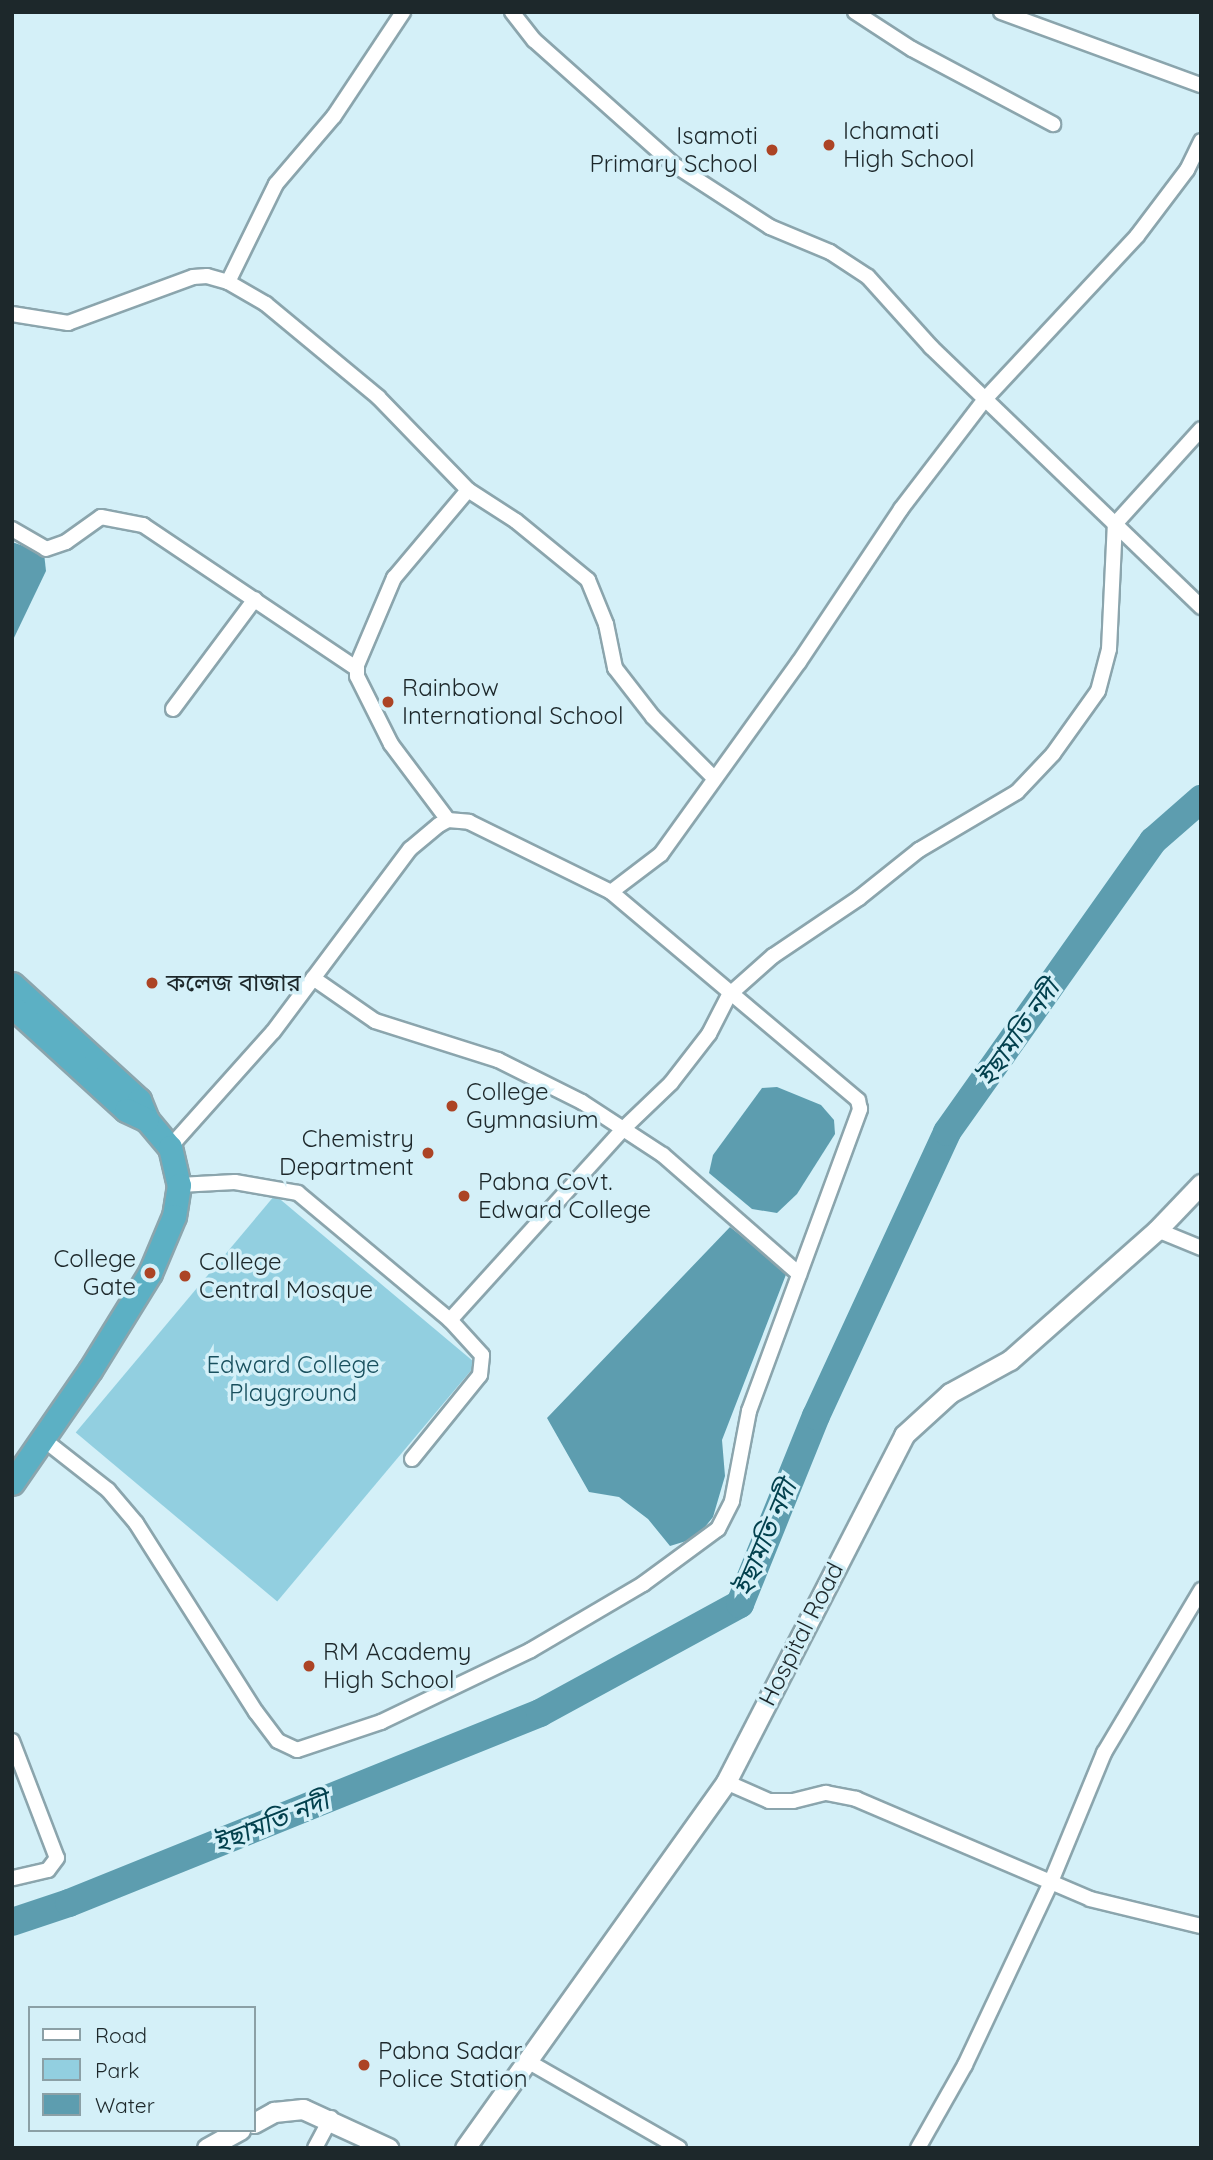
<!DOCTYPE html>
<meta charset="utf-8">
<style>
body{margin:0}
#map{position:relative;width:1213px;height:2160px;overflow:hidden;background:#d4f0f8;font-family:Quicksand,"Noto Sans Bengali",sans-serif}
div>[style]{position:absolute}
.green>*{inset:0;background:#92cfe0;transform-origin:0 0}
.water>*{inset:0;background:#5d9daf}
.river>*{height:28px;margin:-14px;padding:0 14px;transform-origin:14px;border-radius:14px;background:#5d9daf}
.roads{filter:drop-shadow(2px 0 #8ba5ad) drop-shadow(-2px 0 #8ba5ad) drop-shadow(0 2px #8ba5ad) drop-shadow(0 -2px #8ba5ad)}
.minor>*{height:14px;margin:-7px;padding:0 7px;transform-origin:7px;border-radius:7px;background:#fff}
.secondary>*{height:19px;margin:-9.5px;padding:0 9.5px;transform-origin:9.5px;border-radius:9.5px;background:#fff}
.trunk>*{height:23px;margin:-11.5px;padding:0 11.5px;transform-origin:11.5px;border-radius:11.5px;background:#5cb0c4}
.dots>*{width:19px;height:19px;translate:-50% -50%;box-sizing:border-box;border:4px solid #d4f0f8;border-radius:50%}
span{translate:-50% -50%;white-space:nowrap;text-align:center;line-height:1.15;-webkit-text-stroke:7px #d4f0f8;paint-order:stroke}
.poi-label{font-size:24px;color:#1d282b}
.left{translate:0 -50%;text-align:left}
.right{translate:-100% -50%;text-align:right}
.park-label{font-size:24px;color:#19505e}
.street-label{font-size:24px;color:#1d282b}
.water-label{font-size:26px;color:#03414e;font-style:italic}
.frame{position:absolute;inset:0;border:14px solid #1d282b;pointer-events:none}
.legend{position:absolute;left:28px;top:2006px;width:228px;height:126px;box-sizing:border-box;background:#d4f0f8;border:2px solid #8ba0a6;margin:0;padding:9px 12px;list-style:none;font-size:21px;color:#1d282b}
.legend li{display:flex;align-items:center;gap:14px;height:35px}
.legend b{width:35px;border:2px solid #8ba0a6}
</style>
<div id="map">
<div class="green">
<i style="left:275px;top:1195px;width:263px;height:310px;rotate:40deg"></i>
</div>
<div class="water">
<i style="clip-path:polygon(12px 542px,44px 553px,46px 571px,12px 642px)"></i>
<i style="clip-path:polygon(777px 1087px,821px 1105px,834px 1120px,835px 1134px,797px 1194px,777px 1213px,752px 1209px,709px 1173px,713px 1155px,762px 1088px)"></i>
<i style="clip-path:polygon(730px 1227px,787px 1272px,722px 1440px,725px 1476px,713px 1517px,696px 1538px,670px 1546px,648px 1519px,619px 1497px,589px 1492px,547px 1418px)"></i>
</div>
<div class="river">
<i style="left:12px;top:1922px;width:60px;rotate:-18.4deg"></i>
<i style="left:69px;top:1903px;width:508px;rotate:-21.97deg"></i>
<i style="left:540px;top:1713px;width:228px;rotate:-28.6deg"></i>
<i style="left:740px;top:1604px;width:203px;rotate:-68deg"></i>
<i style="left:816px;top:1416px;width:313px;rotate:-65.2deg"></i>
<i style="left:947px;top:1132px;width:357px;rotate:-54.7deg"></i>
<i style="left:1153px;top:841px;width:64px;rotate:-41.2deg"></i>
</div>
<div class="roads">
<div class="minor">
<i style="left:512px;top:12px;width:36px;rotate:52deg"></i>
<i style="left:534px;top:40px;width:186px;rotate:41.7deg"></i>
<i style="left:673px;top:164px;width:116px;rotate:33deg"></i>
<i style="left:770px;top:227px;width:65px;rotate:22.6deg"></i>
<i style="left:830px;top:252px;width:45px;rotate:33.3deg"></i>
<i style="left:868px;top:277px;width:94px;rotate:48deg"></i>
<i style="left:931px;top:347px;width:375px;rotate:43.9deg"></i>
<i style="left:855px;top:12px;width:68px;rotate:33deg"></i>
<i style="left:912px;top:49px;width:160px;rotate:28deg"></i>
<i style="left:1001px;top:12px;width:213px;rotate:20.1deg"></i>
<i style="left:228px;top:282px;width:109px;rotate:-63.9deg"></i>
<i style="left:276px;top:184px;width:89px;rotate:-49.5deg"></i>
<i style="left:334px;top:116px;width:125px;rotate:-56.4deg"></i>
<i style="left:12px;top:314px;width:57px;rotate:9.1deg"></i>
<i style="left:68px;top:323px;width:133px;rotate:-20.2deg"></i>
<i style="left:193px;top:277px;width:14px;rotate:-4deg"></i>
<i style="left:207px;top:276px;width:22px;rotate:16deg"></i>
<i style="left:228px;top:282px;width:44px;rotate:30.1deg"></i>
<i style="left:266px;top:304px;width:146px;rotate:39.7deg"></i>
<i style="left:378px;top:397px;width:129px;rotate:45.9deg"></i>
<i style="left:468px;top:490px;width:57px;rotate:32.9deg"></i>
<i style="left:516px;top:521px;width:93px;rotate:39.3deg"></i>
<i style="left:588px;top:580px;width:48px;rotate:67.8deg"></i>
<i style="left:606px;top:624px;width:45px;rotate:78.4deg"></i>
<i style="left:615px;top:668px;width:62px;rotate:52.2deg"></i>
<i style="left:653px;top:717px;width:85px;rotate:45deg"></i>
<i style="left:12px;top:529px;width:39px;rotate:30deg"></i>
<i style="left:46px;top:549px;width:21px;rotate:-19deg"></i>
<i style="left:66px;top:542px;width:43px;rotate:-35.5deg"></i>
<i style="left:101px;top:517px;width:43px;rotate:10.8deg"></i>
<i style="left:143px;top:525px;width:258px;rotate:33.9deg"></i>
<i style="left:173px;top:709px;width:137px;rotate:-53.3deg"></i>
<i style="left:448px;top:820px;width:95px;rotate:-126.9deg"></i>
<i style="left:391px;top:744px;width:76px;rotate:-116.6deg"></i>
<i style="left:357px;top:676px;width:11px;rotate:-90deg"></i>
<i style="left:357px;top:665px;width:95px;rotate:-67deg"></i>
<i style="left:394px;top:578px;width:115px;rotate:-49.9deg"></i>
<i style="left:313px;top:978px;width:75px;rotate:34.7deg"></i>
<i style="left:375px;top:1021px;width:129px;rotate:17.6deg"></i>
<i style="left:498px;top:1060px;width:94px;rotate:26.6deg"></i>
<i style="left:582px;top:1102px;width:97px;rotate:33.2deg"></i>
<i style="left:663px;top:1155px;width:181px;rotate:41.2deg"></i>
<i style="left:170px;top:1147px;width:154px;rotate:-48.2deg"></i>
<i style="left:273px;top:1032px;width:229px;rotate:-53.2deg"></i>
<i style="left:410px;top:849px;width:38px;rotate:-40deg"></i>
<i style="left:439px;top:825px;width:10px;rotate:-29deg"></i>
<i style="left:448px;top:820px;width:21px;rotate:5deg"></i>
<i style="left:469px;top:822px;width:158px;rotate:26.2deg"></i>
<i style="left:611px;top:892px;width:63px;rotate:-37.2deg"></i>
<i style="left:661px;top:854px;width:236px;rotate:-54.3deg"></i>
<i style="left:799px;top:662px;width:184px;rotate:-56.3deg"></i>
<i style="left:901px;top:509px;width:140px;rotate:-52.6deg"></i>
<i style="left:986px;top:398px;width:221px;rotate:-47deg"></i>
<i style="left:1137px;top:236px;width:83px;rotate:-52.9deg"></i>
<i style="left:1187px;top:170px;width:32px;rotate:-64deg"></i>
<i style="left:179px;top:1185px;width:56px;rotate:-3.1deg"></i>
<i style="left:235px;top:1182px;width:64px;rotate:9.9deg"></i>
<i style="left:298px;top:1193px;width:198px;rotate:39.9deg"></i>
<i style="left:1157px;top:1230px;width:48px;rotate:22.2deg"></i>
<i style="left:43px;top:1439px;width:83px;rotate:38.1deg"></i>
<i style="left:108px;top:1490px;width:43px;rotate:49.7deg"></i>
<i style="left:136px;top:1523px;width:224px;rotate:57.6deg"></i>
<i style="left:256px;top:1712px;width:36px;rotate:53deg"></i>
<i style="left:278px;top:1741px;width:21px;rotate:25deg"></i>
<i style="left:297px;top:1750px;width:89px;rotate:-18.4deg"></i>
<i style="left:381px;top:1722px;width:166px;rotate:-25.6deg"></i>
<i style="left:531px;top:1650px;width:130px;rotate:-30.5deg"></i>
<i style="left:643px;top:1584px;width:93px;rotate:-36.3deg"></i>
<i style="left:718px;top:1529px;width:31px;rotate:-63deg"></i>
<i style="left:732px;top:1501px;width:92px;rotate:-79.3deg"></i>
<i style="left:749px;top:1411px;width:322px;rotate:-69.8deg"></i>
<i style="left:860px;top:1109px;width:9px;rotate:-103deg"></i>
<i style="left:858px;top:1100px;width:323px;rotate:-139.9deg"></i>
<i style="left:412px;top:1459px;width:108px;rotate:-51deg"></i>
<i style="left:480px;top:1375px;width:20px;rotate:-84deg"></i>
<i style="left:482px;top:1355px;width:47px;rotate:-132.4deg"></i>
<i style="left:450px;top:1320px;width:256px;rotate:-47.8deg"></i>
<i style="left:622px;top:1130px;width:68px;rotate:-43.8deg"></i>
<i style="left:671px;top:1083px;width:62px;rotate:-52.2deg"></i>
<i style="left:709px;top:1034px;width:44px;rotate:-62.9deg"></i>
<i style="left:729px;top:995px;width:59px;rotate:-41.6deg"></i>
<i style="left:773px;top:956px;width:104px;rotate:-34deg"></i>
<i style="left:859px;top:898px;width:77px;rotate:-38.7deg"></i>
<i style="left:919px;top:850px;width:114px;rotate:-30.6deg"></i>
<i style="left:1017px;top:792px;width:52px;rotate:-46.5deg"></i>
<i style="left:1053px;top:754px;width:77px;rotate:-54.5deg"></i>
<i style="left:1098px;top:691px;width:43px;rotate:-75.3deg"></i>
<i style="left:1109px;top:649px;width:125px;rotate:-87.3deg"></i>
<i style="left:1115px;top:524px;width:128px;rotate:-47.8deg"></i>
<i style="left:12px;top:1741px;width:125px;rotate:69deg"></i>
<i style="left:57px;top:1858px;width:15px;rotate:127deg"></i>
<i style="left:48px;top:1870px;width:37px;rotate:167deg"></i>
<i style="left:726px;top:1782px;width:47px;rotate:23.8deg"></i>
<i style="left:769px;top:1801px;width:24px"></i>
<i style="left:793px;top:1801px;width:34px;rotate:-14deg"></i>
<i style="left:826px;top:1793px;width:31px;rotate:11deg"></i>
<i style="left:856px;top:1799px;width:254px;rotate:23.1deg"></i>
<i style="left:1090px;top:1899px;width:114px;rotate:13.7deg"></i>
<i style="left:529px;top:2062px;width:173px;rotate:29.8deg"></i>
<i style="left:315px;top:2148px;width:34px;rotate:-62deg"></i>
<i style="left:918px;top:2148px;width:95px;rotate:-60.5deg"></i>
<i style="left:965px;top:2065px;width:200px;rotate:-64.8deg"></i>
<i style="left:1050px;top:1884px;width:142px;rotate:-67.6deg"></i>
<i style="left:1104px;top:1753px;width:190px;rotate:-59.2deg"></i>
</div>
<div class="secondary">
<i style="left:254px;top:2123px;width:23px;rotate:-29deg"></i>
<i style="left:274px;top:2112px;width:29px;rotate:-6deg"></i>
<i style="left:303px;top:2109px;width:94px;rotate:24.6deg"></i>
<i style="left:207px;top:2148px;width:38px;rotate:-29deg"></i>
<i style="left:465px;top:2148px;width:450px;rotate:-54.5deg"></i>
<i style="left:726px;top:1782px;width:390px;rotate:-62.8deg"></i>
<i style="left:904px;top:1435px;width:62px;rotate:-42.4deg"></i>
<i style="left:950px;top:1393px;width:68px;rotate:-28.8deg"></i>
<i style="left:1010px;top:1360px;width:196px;rotate:-41.5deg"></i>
<i style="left:1157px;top:1230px;width:64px;rotate:-46.3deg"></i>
</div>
<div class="trunk">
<i style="left:12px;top:984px;width:172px;rotate:42.4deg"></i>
<i style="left:139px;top:1100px;width:22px;rotate:68deg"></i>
<i style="left:147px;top:1120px;width:35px;rotate:50deg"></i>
<i style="left:170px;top:1147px;width:39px;rotate:77deg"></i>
<i style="left:179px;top:1185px;width:31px;rotate:99deg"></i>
<i style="left:174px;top:1216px;width:62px;rotate:112.8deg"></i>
<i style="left:150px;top:1273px;width:114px;rotate:121.7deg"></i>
<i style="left:90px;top:1370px;width:137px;rotate:124.6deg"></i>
<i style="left:12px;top:1006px;width:154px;rotate:42.4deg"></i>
<i style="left:126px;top:1110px;width:23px;rotate:25deg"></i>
</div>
</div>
<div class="dots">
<i style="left:829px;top:145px;background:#ac4425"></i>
<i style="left:772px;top:150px;background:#ac4425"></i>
<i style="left:388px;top:702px;background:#ac4425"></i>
<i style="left:152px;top:983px;background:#ac4425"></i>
<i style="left:452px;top:1106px;background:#ac4425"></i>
<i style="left:428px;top:1153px;background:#ac4425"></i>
<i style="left:464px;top:1196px;background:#ac4425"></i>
<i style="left:150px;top:1273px;background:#ac4425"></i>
<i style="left:185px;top:1276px;background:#ac4425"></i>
<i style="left:309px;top:1666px;background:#ac4425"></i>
<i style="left:364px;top:2065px;background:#ac4425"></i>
</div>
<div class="poi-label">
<span class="left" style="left:843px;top:145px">Ichamati<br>High School</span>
<span class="right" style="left:758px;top:150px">Isamoti<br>Primary School</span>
<span class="left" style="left:402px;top:702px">Rainbow<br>International School</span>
<span class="left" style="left:166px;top:983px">কলেজ বাজার</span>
<span class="left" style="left:466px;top:1106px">College<br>Gymnasium</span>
<span class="right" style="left:414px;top:1153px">Chemistry<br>Department</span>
<span class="left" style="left:478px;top:1196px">Pabna Covt.<br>Edward College</span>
<span class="right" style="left:136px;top:1273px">College<br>Gate</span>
<span class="left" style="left:199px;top:1276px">College<br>Central Mosque</span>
<span class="left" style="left:323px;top:1666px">RM Academy<br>High School</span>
<span class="left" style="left:378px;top:2065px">Pabna Sadar<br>Police Station</span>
</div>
<div class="park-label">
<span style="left:293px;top:1379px">Edward College<br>Playground</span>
</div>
<div class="street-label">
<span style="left:801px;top:1634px;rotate:-63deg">Hospital Road</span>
</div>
<div class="water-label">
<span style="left:1018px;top:1033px;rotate:-55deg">ইছামতি নদী</span>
<span style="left:765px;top:1538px;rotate:-67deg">ইছামতি নদী</span>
<span style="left:271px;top:1822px;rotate:-22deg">ইছামতি নদী</span>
</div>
<div class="frame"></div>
<ul class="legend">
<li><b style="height:9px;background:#fff"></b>Road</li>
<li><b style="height:19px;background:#92cfe0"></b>Park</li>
<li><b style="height:19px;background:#5d9daf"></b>Water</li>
</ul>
</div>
